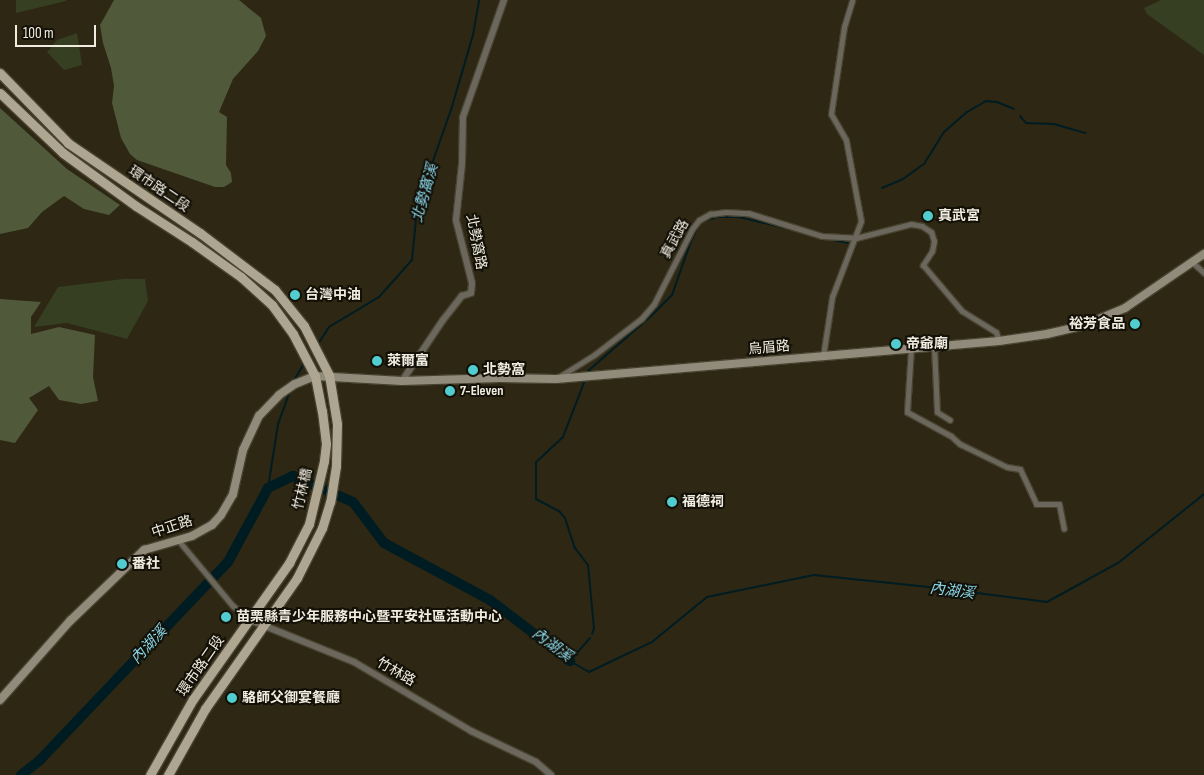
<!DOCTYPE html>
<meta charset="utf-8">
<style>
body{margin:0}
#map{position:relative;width:1204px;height:775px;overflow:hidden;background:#2d2713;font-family:"Sofia Sans Condensed","Noto Sans TC",sans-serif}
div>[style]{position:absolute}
.green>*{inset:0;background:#363f21}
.forest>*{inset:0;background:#505a3a}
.stream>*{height:2px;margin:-1px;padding:0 1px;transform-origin:1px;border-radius:1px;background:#001c23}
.river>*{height:10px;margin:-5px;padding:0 5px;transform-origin:5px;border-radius:5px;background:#001c23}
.roads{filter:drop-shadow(1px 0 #484330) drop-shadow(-1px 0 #484330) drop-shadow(0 1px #484330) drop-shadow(0 -1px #484330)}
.minor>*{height:5px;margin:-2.5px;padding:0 2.5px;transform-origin:2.5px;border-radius:2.5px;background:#6b675d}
.tertiary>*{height:6px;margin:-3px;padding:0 3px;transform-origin:3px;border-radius:3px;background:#6b675d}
.secondary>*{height:8px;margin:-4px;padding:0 4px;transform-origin:4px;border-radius:4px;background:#918b7b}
.primary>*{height:9px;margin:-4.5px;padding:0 4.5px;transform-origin:4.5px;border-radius:4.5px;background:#afa692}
.dots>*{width:14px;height:14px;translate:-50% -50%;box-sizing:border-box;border:2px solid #131008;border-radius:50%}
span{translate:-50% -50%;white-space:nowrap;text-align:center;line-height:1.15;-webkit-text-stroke:4px #131008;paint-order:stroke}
.street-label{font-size:14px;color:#f0ecdf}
.poi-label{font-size:14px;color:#f0ecdf;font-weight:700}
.left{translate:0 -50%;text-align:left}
.right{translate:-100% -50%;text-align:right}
.water-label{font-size:15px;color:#89d6e8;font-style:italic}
.scale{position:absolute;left:15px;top:25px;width:81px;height:22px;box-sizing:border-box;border:2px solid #f0ecdf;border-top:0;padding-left:6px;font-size:15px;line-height:18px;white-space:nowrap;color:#f0ecdf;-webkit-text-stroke:4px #131008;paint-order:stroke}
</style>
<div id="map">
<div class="green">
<i style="clip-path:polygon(16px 0,66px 0,66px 1px,16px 13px)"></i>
<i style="clip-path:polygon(1161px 0,1204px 0,1204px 55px,1147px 14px,1144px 8px)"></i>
<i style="clip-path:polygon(77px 33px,82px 65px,64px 70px,47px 52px,57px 40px)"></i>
<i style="clip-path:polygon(123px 279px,145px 279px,148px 301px,127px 339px,67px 323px,34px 327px,58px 287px)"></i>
</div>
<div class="forest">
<i style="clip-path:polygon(114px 0,239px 0,261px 18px,266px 36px,258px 51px,233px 79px,219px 112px,227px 117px,226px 165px,231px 173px,232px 182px,224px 187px,215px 187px,137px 160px,130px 154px,121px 138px,112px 103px,114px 86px,111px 68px,103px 43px,100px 25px)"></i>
<i style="clip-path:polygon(0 108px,67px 169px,120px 205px,109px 215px,84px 209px,64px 196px,42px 212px,28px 228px,0 234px)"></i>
<i style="clip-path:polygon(0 299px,41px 302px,31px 317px,31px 334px,59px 327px,95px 335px,93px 377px,98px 401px,81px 404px,59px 400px,49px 386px,29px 398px,38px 410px,15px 443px,0 440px)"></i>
</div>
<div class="stream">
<i style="left:1020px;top:116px;width:9px;rotate:49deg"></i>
<i style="left:1026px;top:123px;width:28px;rotate:2deg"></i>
<i style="left:1054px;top:124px;width:33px;rotate:16deg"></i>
<i style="left:882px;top:188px;width:23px;rotate:-23deg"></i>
<i style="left:903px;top:179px;width:26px;rotate:-36deg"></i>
<i style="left:924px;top:164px;width:38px;rotate:-58deg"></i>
<i style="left:944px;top:132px;width:30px;rotate:-41deg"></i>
<i style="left:967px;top:112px;width:22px;rotate:-30deg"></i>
<i style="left:986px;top:101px;width:11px;rotate:5deg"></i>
<i style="left:997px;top:102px;width:18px;rotate:22deg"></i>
<i style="left:828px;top:239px;width:20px;rotate:11deg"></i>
<i style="left:318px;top:344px;width:20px;rotate:-57deg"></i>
<i style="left:329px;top:327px;width:58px;rotate:-31deg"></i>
<i style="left:379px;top:297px;width:50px;rotate:-48.3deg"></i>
<i style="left:412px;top:260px;width:41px;rotate:-84.4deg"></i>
<i style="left:416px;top:219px;width:49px;rotate:-74.5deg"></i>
<i style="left:429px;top:172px;width:66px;rotate:-70.5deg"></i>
<i style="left:451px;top:110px;width:78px;rotate:-73.7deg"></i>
<i style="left:473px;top:35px;width:36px;rotate:-80deg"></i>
<i style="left:586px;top:375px;width:4px;rotate:-63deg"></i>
<i style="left:588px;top:371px;width:84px;rotate:-41.1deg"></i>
<i style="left:651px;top:316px;width:30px;rotate:-45deg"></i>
<i style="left:672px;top:295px;width:57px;rotate:-70.6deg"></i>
<i style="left:691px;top:241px;width:21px;rotate:-65deg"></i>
<i style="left:700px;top:222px;width:19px;rotate:-16deg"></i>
<i style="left:718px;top:217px;width:21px"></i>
<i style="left:739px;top:217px;width:65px;rotate:13.4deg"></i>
<i style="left:585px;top:380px;width:61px;rotate:111.1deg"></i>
<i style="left:563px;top:437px;width:37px;rotate:137deg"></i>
<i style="left:536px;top:462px;width:37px;rotate:90deg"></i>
<i style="left:536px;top:499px;width:26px;rotate:28deg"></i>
<i style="left:559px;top:511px;width:9px;rotate:49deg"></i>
<i style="left:565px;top:518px;width:32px;rotate:72deg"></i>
<i style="left:575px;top:548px;width:21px;rotate:53deg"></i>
<i style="left:588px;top:565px;width:63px;rotate:84.6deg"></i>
<i style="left:594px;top:628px;width:6px;rotate:108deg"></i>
<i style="left:293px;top:382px;width:23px;rotate:-59deg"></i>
<i style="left:268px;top:488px;width:65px;rotate:-81.1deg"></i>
<i style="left:278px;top:424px;width:35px;rotate:-70deg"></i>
<i style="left:590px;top:638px;width:30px;rotate:131deg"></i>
<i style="left:570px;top:661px;width:22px;rotate:30deg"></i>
<i style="left:589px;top:672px;width:70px;rotate:-25.5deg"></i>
<i style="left:652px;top:642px;width:71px;rotate:-39.3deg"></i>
<i style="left:707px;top:597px;width:109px;rotate:-11.6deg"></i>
<i style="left:814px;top:575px;width:125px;rotate:6deg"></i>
<i style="left:938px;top:588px;width:110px;rotate:7.3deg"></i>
<i style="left:1047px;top:602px;width:81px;rotate:-28.8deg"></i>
<i style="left:1118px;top:563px;width:110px;rotate:-38.7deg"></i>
</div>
<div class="river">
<i style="left:21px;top:775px;width:24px;rotate:-38deg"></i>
<i style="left:40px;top:760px;width:273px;rotate:-46.5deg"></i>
<i style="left:228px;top:562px;width:84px;rotate:-61.6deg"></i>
<i style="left:268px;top:488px;width:28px;rotate:-26deg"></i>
<i style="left:293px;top:476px;width:65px;rotate:23.4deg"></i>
<i style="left:353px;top:502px;width:51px;rotate:52.9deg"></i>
<i style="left:384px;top:543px;width:120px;rotate:28.3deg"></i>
<i style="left:490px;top:600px;width:101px;rotate:37.3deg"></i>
</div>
<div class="roads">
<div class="minor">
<i style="left:1193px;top:263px;width:15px;rotate:42deg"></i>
<i style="left:934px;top:346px;width:66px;rotate:87.4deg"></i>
<i style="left:937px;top:412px;width:15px;rotate:32deg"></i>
<i style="left:911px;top:348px;width:64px;rotate:93.6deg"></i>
<i style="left:907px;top:412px;width:50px;rotate:28.6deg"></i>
<i style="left:951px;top:436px;width:12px;rotate:42deg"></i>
<i style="left:960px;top:444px;width:52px;rotate:26.1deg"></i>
<i style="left:1007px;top:467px;width:13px;rotate:9deg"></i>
<i style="left:1020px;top:469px;width:38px;rotate:65deg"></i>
<i style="left:1036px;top:504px;width:23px"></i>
<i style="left:1059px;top:504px;width:25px;rotate:79deg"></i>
<i style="left:823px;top:356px;width:60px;rotate:-81.3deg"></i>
<i style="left:832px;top:297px;width:81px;rotate:-69.1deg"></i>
<i style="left:861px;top:221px;width:82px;rotate:-100.5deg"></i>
<i style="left:846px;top:140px;width:30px;rotate:-120deg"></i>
<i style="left:831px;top:114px;width:88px;rotate:-81.5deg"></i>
<i style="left:844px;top:27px;width:28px;rotate:-73deg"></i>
<i style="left:557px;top:378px;width:44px;rotate:-31.9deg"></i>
<i style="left:594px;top:355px;width:59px;rotate:-37.5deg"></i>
<i style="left:641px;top:319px;width:20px;rotate:-49deg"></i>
<i style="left:654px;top:304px;width:84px;rotate:-63.1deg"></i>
<i style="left:692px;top:229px;width:11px;rotate:-52deg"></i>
<i style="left:699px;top:220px;width:13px;rotate:-29deg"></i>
<i style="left:710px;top:214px;width:16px;rotate:-7deg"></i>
<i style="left:726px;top:212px;width:22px;rotate:3deg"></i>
<i style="left:748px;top:213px;width:77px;rotate:17.3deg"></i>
<i style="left:822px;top:236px;width:34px;rotate:3deg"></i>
<i style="left:856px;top:238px;width:57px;rotate:-14.3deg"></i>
<i style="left:911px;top:224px;width:11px;rotate:10deg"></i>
<i style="left:922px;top:226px;width:11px;rotate:34deg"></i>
<i style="left:931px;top:232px;width:9px;rotate:72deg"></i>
<i style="left:934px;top:241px;width:10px;rotate:101deg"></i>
<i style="left:932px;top:251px;width:17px;rotate:123deg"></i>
<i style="left:923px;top:265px;width:60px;rotate:49.7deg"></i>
<i style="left:962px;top:311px;width:40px;rotate:32deg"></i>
<i style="left:996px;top:332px;width:9px;rotate:72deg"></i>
<i style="left:178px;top:540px;width:85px;rotate:50.3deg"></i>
<i style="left:232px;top:605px;width:23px;rotate:41deg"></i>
</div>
<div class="tertiary">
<i style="left:402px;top:381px;width:73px;rotate:-56.1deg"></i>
<i style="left:443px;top:320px;width:31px;rotate:-52deg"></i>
<i style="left:462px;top:296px;width:9px;rotate:-18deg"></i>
<i style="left:471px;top:293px;width:10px;rotate:-84deg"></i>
<i style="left:472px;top:283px;width:65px;rotate:-104.3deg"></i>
<i style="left:456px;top:220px;width:56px;rotate:-83.9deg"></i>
<i style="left:462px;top:164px;width:47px;rotate:-88.8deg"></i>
<i style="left:463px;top:117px;width:124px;rotate:-70.7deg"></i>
<i style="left:250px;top:620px;width:112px;rotate:22deg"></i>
<i style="left:354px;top:662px;width:136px;rotate:30.5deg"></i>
<i style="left:471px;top:731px;width:72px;rotate:25.5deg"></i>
<i style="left:536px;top:762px;width:20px;rotate:41deg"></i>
</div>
<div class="secondary">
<i style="left:0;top:700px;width:106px;rotate:-48.5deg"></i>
<i style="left:70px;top:621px;width:103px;rotate:-43.8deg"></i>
<i style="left:144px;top:550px;width:50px;rotate:-16.3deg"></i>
<i style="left:192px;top:536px;width:23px;rotate:-29deg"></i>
<i style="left:212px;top:525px;width:13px;rotate:-48deg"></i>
<i style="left:221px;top:515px;width:24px;rotate:-60deg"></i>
<i style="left:233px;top:494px;width:45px;rotate:-77.2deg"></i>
<i style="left:243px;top:450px;width:38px;rotate:-65deg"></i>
<i style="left:259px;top:416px;width:29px;rotate:-46deg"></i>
<i style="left:279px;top:395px;width:19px;rotate:-35deg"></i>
<i style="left:295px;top:384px;width:22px;rotate:-22deg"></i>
<i style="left:315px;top:376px;width:87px;rotate:3.3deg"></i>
<i style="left:402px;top:381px;width:98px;rotate:-1.8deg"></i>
<i style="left:500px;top:378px;width:56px;rotate:1deg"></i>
<i style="left:556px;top:379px;width:445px;rotate:-4.9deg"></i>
<i style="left:999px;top:341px;width:49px;rotate:-8.3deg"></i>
<i style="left:1047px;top:334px;width:36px;rotate:-13deg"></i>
<i style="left:1082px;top:326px;width:47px;rotate:-22.7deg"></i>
<i style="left:1125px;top:308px;width:96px;rotate:-34.4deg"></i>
</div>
<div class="primary">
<i style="left:0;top:73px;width:98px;rotate:45.8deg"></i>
<i style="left:68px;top:143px;width:160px;rotate:34.3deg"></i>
<i style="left:200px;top:233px;width:94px;rotate:37.2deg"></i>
<i style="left:275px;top:290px;width:46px;rotate:51.1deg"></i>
<i style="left:304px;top:326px;width:55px;rotate:63deg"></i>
<i style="left:329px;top:375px;width:50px;rotate:80.7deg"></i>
<i style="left:337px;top:424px;width:42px;rotate:91.4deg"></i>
<i style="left:336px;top:466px;width:36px;rotate:99deg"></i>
<i style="left:330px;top:502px;width:27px;rotate:107deg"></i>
<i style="left:322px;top:528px;width:56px;rotate:116.6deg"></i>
<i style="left:297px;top:578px;width:160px;rotate:125.1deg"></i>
<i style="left:205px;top:709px;width:76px;rotate:119.3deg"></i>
<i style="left:0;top:93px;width:87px;rotate:43.6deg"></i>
<i style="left:63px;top:153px;width:90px;rotate:36deg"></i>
<i style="left:136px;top:206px;width:67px;rotate:32.7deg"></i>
<i style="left:192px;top:242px;width:60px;rotate:35.5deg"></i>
<i style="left:241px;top:277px;width:42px;rotate:42.1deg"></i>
<i style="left:272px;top:305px;width:36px;rotate:54deg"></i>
<i style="left:293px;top:334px;width:47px;rotate:62.4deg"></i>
<i style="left:315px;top:376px;width:36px;rotate:79deg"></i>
<i style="left:322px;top:411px;width:33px;rotate:83deg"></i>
<i style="left:326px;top:444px;width:17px;rotate:97deg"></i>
<i style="left:324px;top:461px;width:65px;rotate:103.4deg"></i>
<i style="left:309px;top:524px;width:44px;rotate:117.1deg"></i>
<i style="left:289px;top:563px;width:166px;rotate:125.2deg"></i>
<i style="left:193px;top:699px;width:87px;rotate:119.5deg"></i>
</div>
</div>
<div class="dots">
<i style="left:928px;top:216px;background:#52cdcf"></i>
<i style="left:295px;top:295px;background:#52cdcf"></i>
<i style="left:1135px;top:324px;background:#52cdcf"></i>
<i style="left:896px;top:344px;background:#52cdcf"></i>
<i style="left:377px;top:361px;background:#52cdcf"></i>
<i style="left:473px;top:370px;background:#52cdcf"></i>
<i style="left:450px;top:391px;background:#52cdcf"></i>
<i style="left:672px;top:502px;background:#52cdcf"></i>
<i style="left:122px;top:564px;background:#52cdcf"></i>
<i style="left:226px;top:617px;background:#52cdcf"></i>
<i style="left:232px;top:698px;background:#52cdcf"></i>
</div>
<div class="street-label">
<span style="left:159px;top:189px;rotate:34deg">環市路二段</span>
<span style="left:675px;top:239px;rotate:-61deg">真武路</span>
<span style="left:476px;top:242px;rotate:79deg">北勢窩路</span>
<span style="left:769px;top:348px;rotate:-5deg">烏眉路</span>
<span style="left:303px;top:489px;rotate:-77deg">竹林橋</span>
<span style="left:172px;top:527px;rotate:-18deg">中正路</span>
<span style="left:201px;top:666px;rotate:-55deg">環市路二段</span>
<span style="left:396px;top:672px;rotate:30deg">竹林路</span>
</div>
<div class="poi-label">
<span class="left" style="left:938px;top:216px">真武宮</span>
<span class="left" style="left:305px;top:295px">台灣中油</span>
<span class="right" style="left:1125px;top:324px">裕芳食品</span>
<span class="left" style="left:906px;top:344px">帝爺廟</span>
<span class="left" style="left:387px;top:361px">萊爾富</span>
<span class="left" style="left:483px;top:370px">北勢窩</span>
<span class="left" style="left:460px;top:391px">7-Eleven</span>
<span class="left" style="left:682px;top:502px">福德祠</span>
<span class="left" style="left:132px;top:564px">番社</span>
<span class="left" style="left:236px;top:617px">苗栗縣青少年服務中心暨平安社區活動中心</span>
<span class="left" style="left:242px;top:698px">駱師父御宴餐廳</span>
</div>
<div class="water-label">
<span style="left:425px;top:193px;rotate:-74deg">北勢窩溪</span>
<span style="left:952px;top:591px;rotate:7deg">內湖溪</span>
<span style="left:149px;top:645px;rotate:-47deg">內湖溪</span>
<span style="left:552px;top:645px;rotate:36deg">內湖溪</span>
</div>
<div class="scale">100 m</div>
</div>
